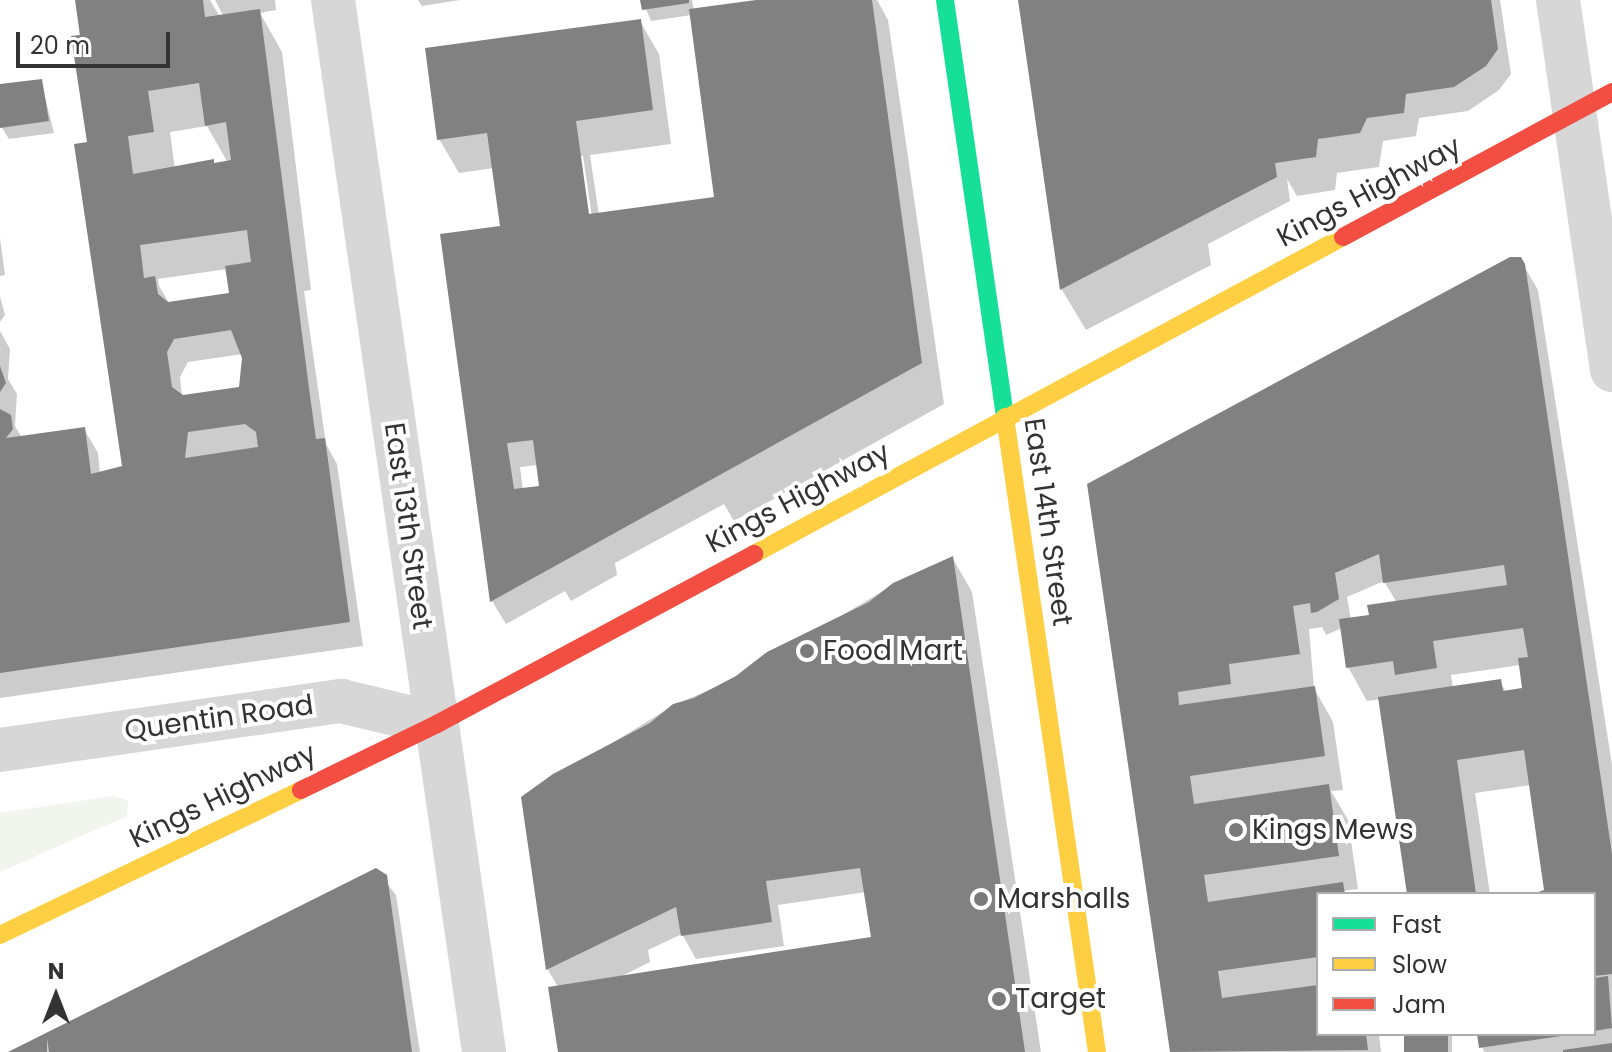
<!DOCTYPE html>
<style>
body{margin:0}
#map{position:relative;width:1612px;height:1052px;overflow:hidden;background:#fff;font-family:Poppins,sans-serif}
div>[style]{position:absolute}
.green>*{inset:0;background:#f1f5ed}
.shadow>*{inset:0;background:#0003;transform-origin:0 0}
.building>*{inset:0;background:#818181;transform-origin:0 0}
.street>*{height:44px;margin:-22px;padding:0 22px;transform-origin:22px;border-radius:22px;background:#d7d7d7}
.fast>*{height:18px;margin:-9px;padding:0 9px;transform-origin:9px;border-radius:9px;background:#16e098}
.slow>*{height:18px;margin:-9px;padding:0 9px;transform-origin:9px;border-radius:9px;background:#ffcf43}
.jam>*{height:18px;margin:-9px;padding:0 9px;transform-origin:9px;border-radius:9px;background:#f24e42}
.dots>*{width:22px;height:22px;translate:-50% -50%;box-sizing:border-box;border:4px solid #fff;border-radius:50%}
span{translate:-50% -50%;white-space:nowrap;text-align:center;line-height:1.15;-webkit-text-stroke:8px #fff;paint-order:stroke}
.street-label{font-size:28px;color:#333}
.poi-label{font-size:28px;color:#333}
.left{translate:0 -50%;text-align:left}
.legend{position:absolute;left:1316px;top:892px;width:280px;height:144px;box-sizing:border-box;background:#fff;border:2px solid #adadad;margin:0;padding:10px 14px;list-style:none;font-size:24px;color:#333}
.legend li{display:flex;align-items:center;gap:16px;height:40px}
.legend b{width:40px;border:2px solid #adadad}
.north{position:absolute;left:16px;top:956px;width:80px;height:80px;-webkit-text-stroke:6px #fff;paint-order:stroke;rotate:0deg;font-size:22px;font-weight:700;line-height:32px;text-align:center;color:#333}
.north::after{content:'';display:block;margin:auto;width:28px;height:36px;background:#333;clip-path:polygon(50% 0,100% 100%,50% 72%,0 100%)}
.scale{position:absolute;left:16px;top:32px;width:154px;height:36px;box-sizing:border-box;border:4px solid #333;border-top:0;padding-left:10px;font-size:24px;line-height:28px;white-space:nowrap;color:#333;-webkit-text-stroke:6px #fff;paint-order:stroke}
</style>
<div id="map">
<div class="green">
<i style="clip-path:polygon(113px 796px,128px 800px,127px 816px,0 872px,0 813px)"></i>
</div>
<div class="shadow">
<i style="clip-path:polygon(evenodd,76px 0,210px 0,220px 17px,224px 17px,215px 0,275px 0,276px 10px,260px 13px,282px 52px,311px 290px,304px 291px,326px 444px,337px 464px,363px 646px,0 698px,0 331px,10px 349px,8px 379px,17px 394px,15px 426px,22px 438px,84px 429px,98px 453px,100px 474px,124px 468px,76px 0,207px 126px,228px 163px,175px 170px,170px 132px,207px 126px,76px 0,227px 269px,231px 295px,169px 303px,159px 286px,158px 279px,227px 269px,76px 0,243px 354px,241px 388px,182px 397px,180px 377px,188px 362px,243px 354px)"></i>
<i style="clip-path:polygon(418px 0,460px 0,422px 6px)"></i>
<i style="clip-path:polygon(evenodd,642px 0,692px 0,694px 11px,771px 0,877px 0,888px 20px,944px 404px,734px 521px,724px 504px,615px 563px,617px 575px,571px 601px,565px 591px,506px 624px,492px 601px,442px 236px,504px 228px,494px 168px,459px 173px,439px 139px,640px 21px,659px 54px,671px 144px,590px 155px,599px 215px,717px 199px,692px 15px,651px 21px,642px 0,579px 156px,583px 156px,593px 224px,589px 224px,579px 156px,642px 0,538px 465px,541px 488px,523px 490px,520px 467px,538px 465px)"></i>
<i style="clip-path:polygon(1020px 0,1500px 0,1511px 74px,1499px 90px,1468px 111px,1419px 118px,1416px 136px,1383px 141px,1379px 167px,1337px 173px,1335px 190px,1297px 196px,1287px 179px,1290px 201px,1208px 244px,1211px 265px,1086px 330px,1062px 290px)"></i>
<i style="clip-path:polygon(41px 81px,54px 133px,9px 139px,2px 128px,0 86px)"></i>
<i style="clip-path:polygon(0 238px,5px 275px,0 276px)"></i>
<i style="clip-path:polygon(evenodd,1524px 266px,1538px 290px,1612px 765px,1612px 1052px,1484px 1052px,1479px 1034px,1594px 1034px,1594px 894px,1534px 894px,1546px 892px,1531px 785px,1475px 793px,1490px 894px,1409px 894px,1381px 699px,1367px 701px,1348px 667px,1342px 628px,1326px 635px,1322px 627px,1309px 629px,1314px 688px,1333px 722px,1343px 790px,1331px 791px,1348px 820px,1358px 889px,1318px 894px,1318px 1034px,1379px 1034px,1381px 1052px,1172px 1052px,1089px 485px,1524px 266px,1384px 581px,1397px 603px,1371px 617px,1351px 620px,1347px 597px,1384px 581px,1524px 266px,1521px 665px,1524px 690px,1506px 692px,1500px 681px,1453px 688px,1451px 675px,1521px 665px)"></i>
<i style="clip-path:polygon(0 296px,5px 315px,0 322px)"></i>
<i style="clip-path:polygon(evenodd,953px 559px,972px 592px,1041px 1052px,560px 1052px,558px 987px,548px 970px,523px 798px,674px 705px,737px 678px,893px 585px,953px 559px,866px 892px,873px 939px,620px 977px,650px 962px,648px 950px,682px 934px,696px 959px,784px 946px,778px 905px,866px 892px)"></i>
<i style="clip-path:polygon(376px 870px,396px 895px,420px 1052px,11px 1052px)"></i>
<i style="left:1406px;top:1034px;width:46px;height:18px"></i>
</div>
<div class="building">
<i style="clip-path:polygon(evenodd,75px 0,203px 0,205px 17px,260px 9px,310px 396px,316px 439px,325px 438px,350px 622px,0 673px,0 409px,11px 415px,13px 429px,6px 438px,85px 427px,91px 474px,122px 466px,74px 144px,87px 142px,71px 36px,80px 35px,75px 0,199px 83px,205px 126px,226px 122px,231px 160px,214px 163px,214px 159px,133px 174px,128px 136px,154px 132px,148px 91px,199px 83px,75px 0,247px 230px,251px 262px,225px 266px,229px 293px,168px 302px,158px 294px,155px 276px,144px 278px,140px 245px,247px 230px,75px 0,231px 330px,242px 358px,239px 387px,183px 395px,172px 387px,167px 352px,174px 339px,231px 330px,75px 0,245px 424px,256px 432px,258px 447px,185px 458px,188px 432px,245px 424px)"></i>
<i style="clip-path:polygon(640px 0,689px 0,689px 3px,642px 10px)"></i>
<i style="clip-path:polygon(evenodd,756px 0,872px 0,922px 363px,490px 602px,440px 234px,500px 226px,487px 133px,437px 140px,425px 48px,641px 19px,653px 110px,576px 121px,589px 214px,714px 197px,689px 9px,756px 0,533px 440px,539px 486px,514px 489px,507px 443px,533px 440px)"></i>
<i style="clip-path:polygon(1018px 0,1491px 0,1498px 49px,1486px 66px,1454px 87px,1406px 94px,1404px 113px,1367px 118px,1360px 133px,1318px 139px,1316px 157px,1275px 163px,1277px 177px,1060px 290px)"></i>
<i style="clip-path:polygon(42px 79px,49px 121px,0 128px,0 84px)"></i>
<i style="clip-path:polygon(1510px 257px,1521px 257px,1525px 264px,1612px 854px,1612px 974px,1594px 976px,1594px 894px,1533px 894px,1544px 890px,1524px 750px,1457px 760px,1476px 894px,1407px 894px,1378px 697px,1501px 679px,1503px 691px,1522px 688px,1518px 658px,1528px 657px,1523px 628px,1433px 641px,1437px 668px,1395px 675px,1393px 661px,1346px 668px,1339px 619px,1369px 615px,1367px 605px,1507px 585px,1504px 565px,1383px 583px,1379px 554px,1335px 573px,1339px 599px,1317px 612px,1311px 613px,1310px 603px,1293px 606px,1300px 654px,1229px 664px,1231px 684px,1178px 692px,1179px 705px,1315px 686px,1325px 756px,1190px 776px,1194px 804px,1329px 784px,1339px 856px,1204px 875px,1208px 902px,1343px 882px,1345px 894px,1318px 894px,1318px 957px,1218px 971px,1222px 998px,1318px 985px,1318px 1034px,1366px 1034px,1368px 1050px,1170px 1052px,1087px 484px)"></i>
<i style="clip-path:polygon(0 366px,6px 383px,0 392px)"></i>
<i style="clip-path:polygon(953px 556px,1025px 1052px,558px 1052px,548px 987px,871px 937px,860px 868px,766px 881px,772px 922px,681px 936px,676px 907px,546px 970px,521px 797px,553px 774px,650px 723px,673px 704px,694px 698px,736px 676px,767px 652px,869px 602px,893px 583px)"></i>
<i style="clip-path:polygon(376px 868px,387px 875px,412px 1052px,49px 1052px,47px 1038px,47px 1052px,8px 1052px)"></i>
<i style="clip-path:polygon(1608px 976px,1612px 1028px,1594px 1031px,1594px 978px)"></i>
<i style="left:1404px;top:1034px;width:44px;height:18px"></i>
<i style="clip-path:polygon(1477px 1034px,1561px 1034px,1561px 1036px,1479px 1048px)"></i>
<i style="clip-path:polygon(1612px 1043px,1612px 1052px,1563px 1052px,1563px 1050px)"></i>
</div>
<div class="street">
<i style="left:333px;top:0;width:1063px;rotate:81.83deg"></i>
<i style="left:1558px;top:0;width:374px;rotate:81.7deg"></i>
<i style="left:0;top:750px;width:345px;rotate:-8.2deg"></i>
<i style="left:341px;top:701px;width:99px;rotate:13.5deg"></i>
</div>
<div class="fast">
<i style="left:945px;top:0;width:421px;rotate:81.8deg"></i>
</div>
<div class="slow">
<i style="left:1005px;top:417px;width:642px;rotate:81.76deg"></i>
<i style="left:754px;top:554px;width:669px;rotate:-28.29deg"></i>
<i style="left:0;top:935px;width:334px;rotate:-25.7deg"></i>
</div>
<div class="jam">
<i style="left:1343px;top:237px;width:306px;rotate:-28.3deg"></i>
<i style="left:301px;top:790px;width:151px;rotate:-25.9deg"></i>
<i style="left:437px;top:724px;width:360px;rotate:-28.2deg"></i>
</div>
<div class="dots">
<i style="left:807px;top:651px;background:#7a7a7a"></i>
<i style="left:1236px;top:830px;background:#7a7a7a"></i>
<i style="left:981px;top:899px;background:#7a7a7a"></i>
<i style="left:999px;top:999px;background:#7a7a7a"></i>
</div>
<div class="street-label">
<span style="left:1369px;top:192px;rotate:-28deg">Kings Highway</span>
<span style="left:798px;top:498px;rotate:-28deg">Kings Highway</span>
<span style="left:1048px;top:522px;rotate:82deg">East 14th Street</span>
<span style="left:408px;top:526px;rotate:82deg">East 13th Street</span>
<span style="left:219px;top:718px;rotate:-8deg">Quentin Road</span>
<span style="left:223px;top:796px;rotate:-26deg">Kings Highway</span>
</div>
<div class="poi-label">
<span class="left" style="left:823px;top:651px">Food Mart</span>
<span class="left" style="left:1252px;top:830px">Kings Mews</span>
<span class="left" style="left:997px;top:899px">Marshalls</span>
<span class="left" style="left:1015px;top:999px">Target</span>
</div>
<ul class="legend">
<li><b style="height:10px;background:#16e098"></b>Fast</li>
<li><b style="height:10px;background:#ffcf43"></b>Slow</li>
<li><b style="height:10px;background:#f24e42"></b>Jam</li>
</ul>
<div class="north">N</div>
<div class="scale">20 m</div>
</div>
